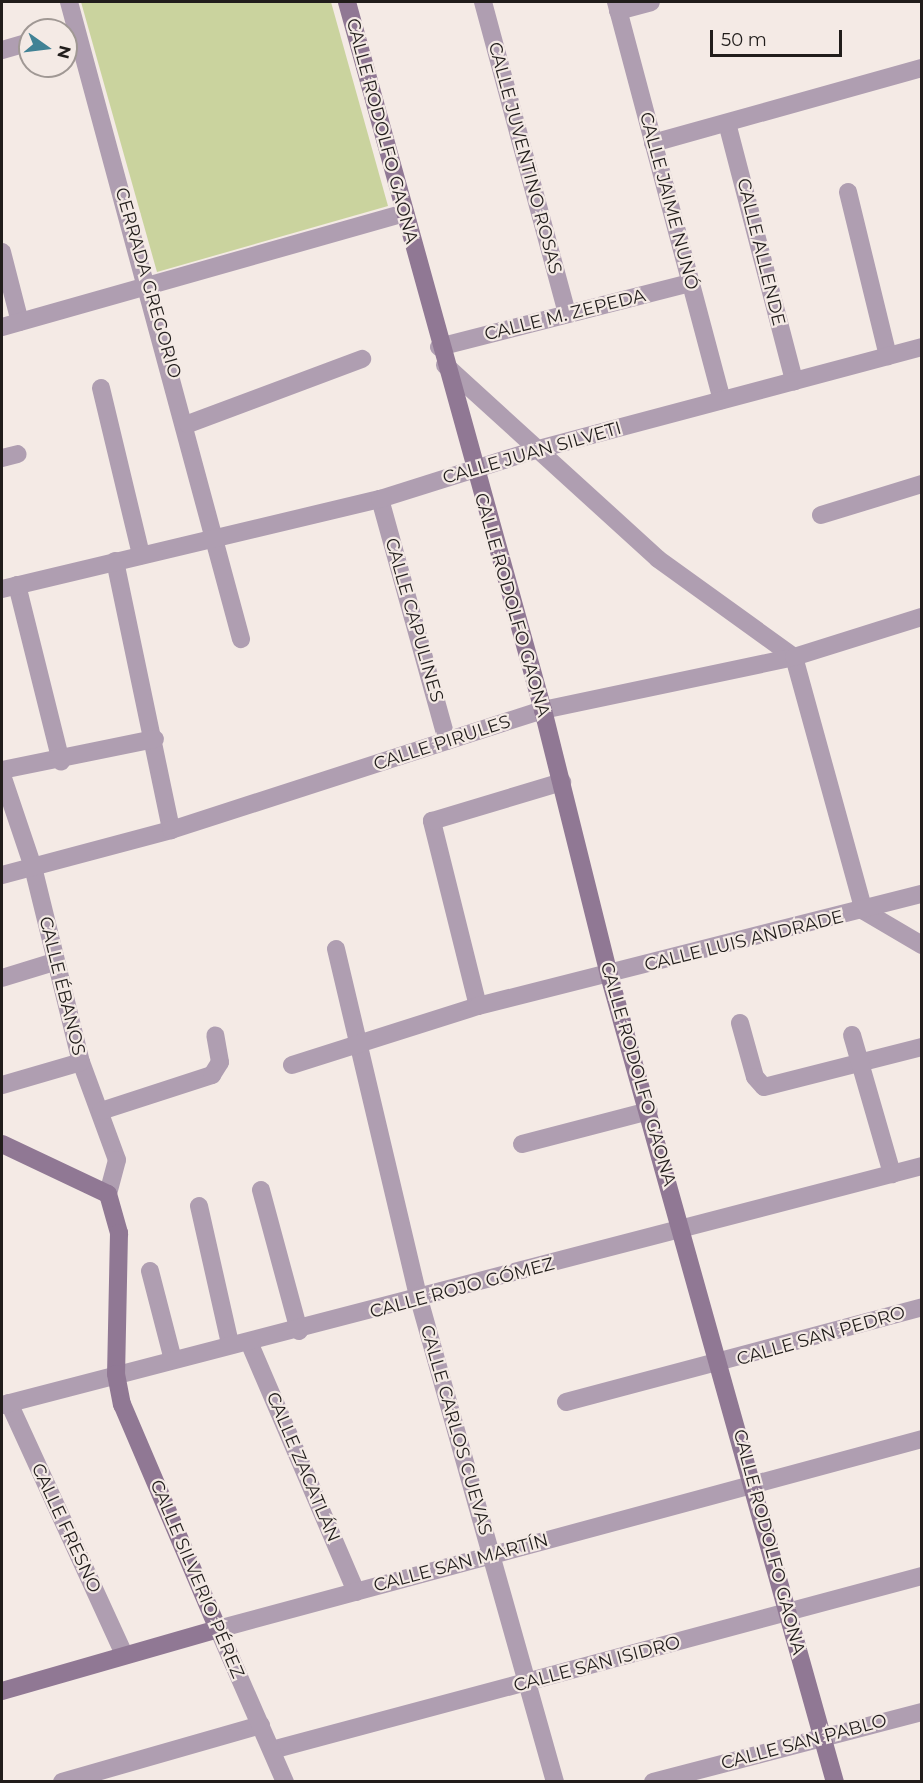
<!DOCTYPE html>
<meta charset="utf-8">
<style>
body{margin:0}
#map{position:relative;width:923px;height:1783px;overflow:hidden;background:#f4eae5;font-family:Montserrat,sans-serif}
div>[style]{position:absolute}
.green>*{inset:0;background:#cad39e}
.street>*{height:18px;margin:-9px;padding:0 9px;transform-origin:9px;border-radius:9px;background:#af9eb1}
.secondary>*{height:18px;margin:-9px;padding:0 9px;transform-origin:9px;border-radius:9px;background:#907894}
span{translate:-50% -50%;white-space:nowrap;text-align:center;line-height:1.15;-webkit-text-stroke:4.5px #f4eae5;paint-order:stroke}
.street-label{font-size:18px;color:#211d1b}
.frame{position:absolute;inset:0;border:3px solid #211d1b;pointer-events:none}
.north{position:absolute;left:18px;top:18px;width:60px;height:60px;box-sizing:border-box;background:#f4eae5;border:2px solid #a09894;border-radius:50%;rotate:104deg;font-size:16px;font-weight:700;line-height:24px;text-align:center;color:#211d1b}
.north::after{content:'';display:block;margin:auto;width:21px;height:27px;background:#418295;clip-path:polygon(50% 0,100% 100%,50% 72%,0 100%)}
.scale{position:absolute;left:710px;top:30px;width:132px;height:27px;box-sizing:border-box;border:3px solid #211d1b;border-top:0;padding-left:8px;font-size:18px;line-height:21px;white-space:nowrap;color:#211d1b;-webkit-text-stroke:4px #f4eae5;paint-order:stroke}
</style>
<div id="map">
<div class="green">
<i style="clip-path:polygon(81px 2px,331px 2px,388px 206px,157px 272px)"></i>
</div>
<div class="street">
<i style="left:69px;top:2px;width:660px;rotate:74.89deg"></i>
<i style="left:483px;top:2px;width:323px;rotate:74.9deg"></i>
<i style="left:616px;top:2px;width:412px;rotate:75.1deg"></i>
<i style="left:618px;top:11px;width:34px;rotate:-15deg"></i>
<i style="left:2px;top:50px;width:29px;rotate:-16deg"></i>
<i style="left:727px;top:123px;width:267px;rotate:75.4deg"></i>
<i style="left:653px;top:143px;width:279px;rotate:-15.6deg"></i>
<i style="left:848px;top:192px;width:169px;rotate:76.3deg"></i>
<i style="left:2px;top:252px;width:72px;rotate:75.6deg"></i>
<i style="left:2px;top:327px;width:419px;rotate:-15.8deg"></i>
<i style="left:439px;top:347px;width:259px;rotate:-14.3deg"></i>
<i style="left:445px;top:365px;width:288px;rotate:42.3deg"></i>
<i style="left:658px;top:559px;width:168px;rotate:35.8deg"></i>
<i style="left:794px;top:657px;width:263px;rotate:74.6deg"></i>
<i style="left:864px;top:911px;width:67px;rotate:30.4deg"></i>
<i style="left:101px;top:388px;width:172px;rotate:76.5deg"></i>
<i style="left:188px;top:424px;width:186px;rotate:-20.5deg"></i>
<i style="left:2px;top:458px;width:16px;rotate:-14deg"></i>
<i style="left:380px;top:499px;width:251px;rotate:74.5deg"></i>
<i style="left:821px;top:515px;width:106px;rotate:-17.1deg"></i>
<i style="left:115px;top:561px;width:275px;rotate:78.2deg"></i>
<i style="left:17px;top:585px;width:182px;rotate:76deg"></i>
<i style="left:2px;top:589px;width:389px;rotate:-13.4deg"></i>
<i style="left:380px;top:499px;width:163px;rotate:-17.5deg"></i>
<i style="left:535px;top:450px;width:400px;rotate:-14.9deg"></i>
<i style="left:2px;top:770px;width:156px;rotate:-11.5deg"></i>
<i style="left:2px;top:775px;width:97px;rotate:71.4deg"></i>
<i style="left:33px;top:867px;width:201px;rotate:76.2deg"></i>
<i style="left:81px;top:1062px;width:104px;rotate:69.8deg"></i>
<i style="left:117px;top:1160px;width:35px;rotate:105deg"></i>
<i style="left:2px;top:875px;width:175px;rotate:-14.9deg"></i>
<i style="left:171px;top:830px;width:391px;rotate:-17.9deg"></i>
<i style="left:543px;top:710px;width:257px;rotate:-11.9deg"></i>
<i style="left:794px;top:657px;width:134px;rotate:-17.4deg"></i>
<i style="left:336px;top:949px;width:360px;rotate:76.7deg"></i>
<i style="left:419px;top:1299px;width:502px;rotate:74.27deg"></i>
<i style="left:2px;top:978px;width:54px;rotate:-17.1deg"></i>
<i style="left:478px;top:1006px;width:191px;rotate:-104deg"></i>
<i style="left:432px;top:821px;width:136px;rotate:-16.7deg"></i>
<i style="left:740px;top:1023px;width:56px;rotate:74.5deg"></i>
<i style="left:755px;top:1077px;width:13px;rotate:48deg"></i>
<i style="left:764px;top:1087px;width:163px;rotate:-14.2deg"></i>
<i style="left:852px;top:1035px;width:145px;rotate:73.9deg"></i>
<i style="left:292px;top:1065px;width:195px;rotate:-17.6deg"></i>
<i style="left:478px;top:1006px;width:458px;rotate:-14.2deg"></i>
<i style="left:2px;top:1085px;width:82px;rotate:-16.2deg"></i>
<i style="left:101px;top:1111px;width:117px;rotate:-18deg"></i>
<i style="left:212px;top:1075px;width:15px;rotate:-58deg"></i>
<i style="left:220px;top:1062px;width:27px;rotate:-100deg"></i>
<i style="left:522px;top:1144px;width:131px;rotate:-14.6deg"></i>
<i style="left:261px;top:1190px;width:146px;rotate:74.9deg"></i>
<i style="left:199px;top:1206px;width:141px;rotate:77.3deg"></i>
<i style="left:150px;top:1271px;width:92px;rotate:75.5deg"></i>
<i style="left:249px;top:1342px;width:272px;rotate:66.8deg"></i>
<i style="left:566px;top:1402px;width:368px;rotate:-14.9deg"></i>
<i style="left:9px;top:1403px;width:276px;rotate:65.4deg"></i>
<i style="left:2px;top:1405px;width:951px;rotate:-14.56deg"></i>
<i style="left:272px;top:1750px;width:673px;rotate:-14.99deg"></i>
<i style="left:62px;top:1782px;width:207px;rotate:-16deg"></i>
<i style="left:285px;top:1782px;width:167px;rotate:-113.6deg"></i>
<i style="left:218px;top:1629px;width:729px;rotate:-15.1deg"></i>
<i style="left:653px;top:1782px;width:278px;rotate:-14.6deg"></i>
</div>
<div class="secondary">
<i style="left:347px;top:2px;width:735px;rotate:74.53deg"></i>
<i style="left:543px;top:710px;width:273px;rotate:76deg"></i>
<i style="left:609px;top:975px;width:838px;rotate:74.36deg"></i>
<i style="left:2px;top:1144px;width:117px;rotate:25.3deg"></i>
<i style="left:108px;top:1194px;width:41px;rotate:74.2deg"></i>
<i style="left:119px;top:1233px;width:141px;rotate:91.2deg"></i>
<i style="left:116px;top:1374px;width:31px;rotate:79deg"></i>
<i style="left:122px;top:1404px;width:245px;rotate:66.9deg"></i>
<i style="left:218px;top:1629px;width:225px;rotate:164deg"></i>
</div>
<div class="street-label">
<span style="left:382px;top:131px;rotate:75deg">CALLE RODOLFO GAONA</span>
<span style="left:525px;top:158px;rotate:75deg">CALLE JUVENTINO ROSAS</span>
<span style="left:669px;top:201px;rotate:75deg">CALLE JAIME NUNÓ</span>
<span style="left:761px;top:252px;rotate:76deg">CALLE ALLENDE</span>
<span style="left:148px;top:283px;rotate:74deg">CERRADA GREGORIO</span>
<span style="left:565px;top:315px;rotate:-14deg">CALLE M. ZEPEDA</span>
<span style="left:532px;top:453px;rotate:-16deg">CALLE JUAN SILVETI</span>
<span style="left:512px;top:605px;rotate:74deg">CALLE RODOLFO GAONA</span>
<span style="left:414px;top:620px;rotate:74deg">CALLE CAPULINES</span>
<span style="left:442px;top:743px;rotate:-18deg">CALLE PIRULES</span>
<span style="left:744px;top:941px;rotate:-14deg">CALLE LUIS ANDRADE</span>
<span style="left:62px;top:986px;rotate:76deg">CALLE ÉBANOS</span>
<span style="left:638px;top:1074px;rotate:74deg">CALLE RODOLFO GAONA</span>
<span style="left:462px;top:1288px;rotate:-15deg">CALLE ROJO GÓMEZ</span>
<span style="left:821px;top:1336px;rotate:-16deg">CALLE SAN PEDRO</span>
<span style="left:456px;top:1430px;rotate:74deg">CALLE CARLOS CUEVAS</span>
<span style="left:303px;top:1467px;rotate:67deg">CALLE ZACATLÁN</span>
<span style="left:66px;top:1528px;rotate:65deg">CALLE FRESNO</span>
<span style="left:769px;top:1542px;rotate:75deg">CALLE RODOLFO GAONA</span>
<span style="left:461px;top:1563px;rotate:-15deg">CALLE SAN MARTÍN</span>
<span style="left:197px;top:1579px;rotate:67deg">CALLE SILVERIO PÉREZ</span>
<span style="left:597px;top:1664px;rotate:-15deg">CALLE SAN ISIDRO</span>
<span style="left:804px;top:1742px;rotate:-15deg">CALLE SAN PABLO</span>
</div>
<div class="frame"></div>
<div class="north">N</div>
<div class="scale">50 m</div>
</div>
